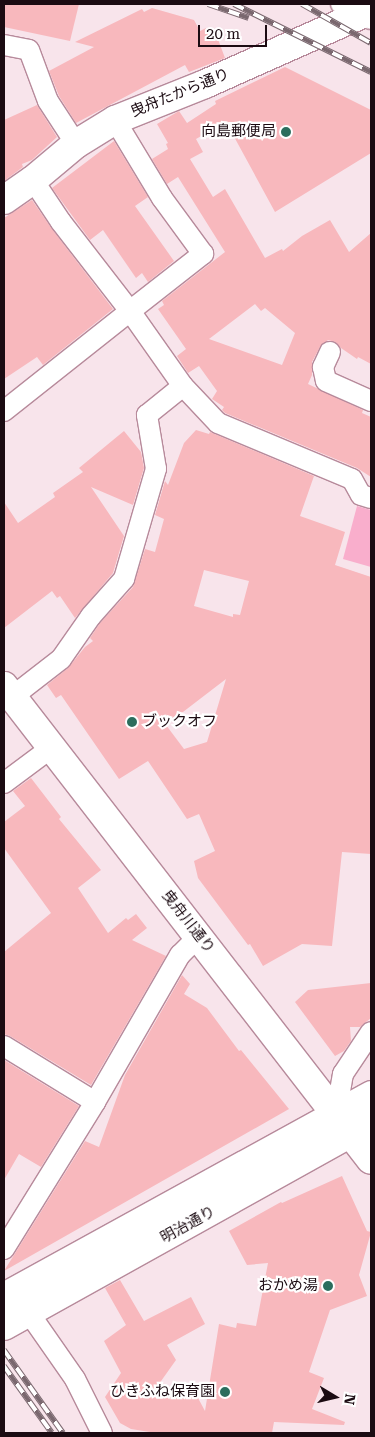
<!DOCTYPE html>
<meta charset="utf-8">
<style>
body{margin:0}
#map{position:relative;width:375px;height:1437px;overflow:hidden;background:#f8e4eb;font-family:"Roboto Serif","Noto Sans JP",serif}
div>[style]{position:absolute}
.green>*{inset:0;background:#f9aecc}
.building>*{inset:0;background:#f8b8bd}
.roads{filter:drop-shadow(1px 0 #b78a9b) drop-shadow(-1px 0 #b78a9b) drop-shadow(0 1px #b78a9b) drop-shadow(0 -1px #b78a9b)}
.street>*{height:20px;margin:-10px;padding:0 10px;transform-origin:10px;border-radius:10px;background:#fff}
.secondary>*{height:28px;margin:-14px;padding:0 14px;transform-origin:14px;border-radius:14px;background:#fff}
.primary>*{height:28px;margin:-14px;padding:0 14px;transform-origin:14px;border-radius:14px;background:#fff}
.rail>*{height:5.5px;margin-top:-2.75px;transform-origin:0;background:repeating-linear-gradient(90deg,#fff 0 11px,#7a686f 0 22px);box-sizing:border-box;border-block:1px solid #7a686f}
.dots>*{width:14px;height:14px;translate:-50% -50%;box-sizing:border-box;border:2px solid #fff;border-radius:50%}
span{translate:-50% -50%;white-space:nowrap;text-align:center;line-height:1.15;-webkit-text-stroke:4.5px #fff;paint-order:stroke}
.street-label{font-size:15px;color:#1b0b12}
.poi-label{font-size:15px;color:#1b0b12}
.right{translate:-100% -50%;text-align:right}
.left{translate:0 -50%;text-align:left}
.frame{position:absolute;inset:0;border:5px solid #1b0b12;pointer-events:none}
.north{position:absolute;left:310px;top:1372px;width:50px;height:50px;-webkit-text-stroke:4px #fff;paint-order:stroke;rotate:99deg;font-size:14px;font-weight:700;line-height:20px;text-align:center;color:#1b0b12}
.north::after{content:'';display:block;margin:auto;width:18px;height:22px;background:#1b0b12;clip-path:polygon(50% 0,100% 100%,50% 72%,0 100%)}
.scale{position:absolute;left:198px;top:25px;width:69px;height:22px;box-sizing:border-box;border:2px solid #1b0b12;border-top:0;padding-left:6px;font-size:15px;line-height:18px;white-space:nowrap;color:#1b0b12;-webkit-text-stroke:4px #fff;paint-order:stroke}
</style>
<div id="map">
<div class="green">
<i style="clip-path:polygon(357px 506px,371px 510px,371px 567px,343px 559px)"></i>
</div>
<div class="building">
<i style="clip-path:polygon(4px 4px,79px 4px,70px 41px,4px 27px)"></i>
<i style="clip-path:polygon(152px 8px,194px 20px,200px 31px,206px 28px,210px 37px,216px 34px,225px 58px,189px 72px,185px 65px,76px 123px,59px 96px,49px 71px,94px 47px,75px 42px,142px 9px,144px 12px)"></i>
<i style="clip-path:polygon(evenodd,285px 67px,371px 110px,371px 153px,275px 212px,226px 122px,196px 139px,203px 152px,190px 159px,213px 197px,225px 189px,265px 258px,282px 249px,283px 251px,302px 236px,330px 220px,349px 252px,371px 233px,371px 364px,358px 357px,357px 359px,341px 348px,335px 342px,328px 340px,320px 347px,312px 362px,312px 375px,308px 384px,363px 410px,362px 413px,371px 417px,371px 477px,357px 468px,225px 413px,222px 410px,224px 407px,212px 399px,217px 391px,199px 366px,188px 373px,177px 356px,186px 349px,158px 309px,164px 305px,162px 301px,225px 252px,178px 177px,167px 184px,152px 159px,168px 149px,166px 144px,168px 143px,157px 124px,179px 111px,187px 123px,216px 104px,215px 101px,285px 67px,255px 304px,261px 311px,265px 308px,295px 333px,282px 365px,209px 339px,255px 304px)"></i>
<i style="clip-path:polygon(37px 105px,57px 137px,32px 160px,22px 164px,23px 167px,4px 181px,4px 120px)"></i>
<i style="clip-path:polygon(114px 141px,148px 197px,135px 206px,174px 261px,148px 282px,142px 273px,136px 278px,103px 230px,90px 240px,52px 188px)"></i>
<i style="clip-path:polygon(32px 200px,52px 229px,113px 309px,43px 365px,37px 357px,4px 379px,4px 218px)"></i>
<i style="clip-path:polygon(evenodd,196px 430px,209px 434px,210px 432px,314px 476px,300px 516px,345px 532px,335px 565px,371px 577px,371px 854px,342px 852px,332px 946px,302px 944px,263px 966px,250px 944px,248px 945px,198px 878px,194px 861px,215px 851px,199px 814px,187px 819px,148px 761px,119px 779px,61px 695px,56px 698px,47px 685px,68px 668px,85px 647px,93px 641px,90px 638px,100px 623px,133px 587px,145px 549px,155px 552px,164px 519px,155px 515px,165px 481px,168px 485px,184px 443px,196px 430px,204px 570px,249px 581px,240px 615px,233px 614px,233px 617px,194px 606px,204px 570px,196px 430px,226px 679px,207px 742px,184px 749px,166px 725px,226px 679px)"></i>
<i style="clip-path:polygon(124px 431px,141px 452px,144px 468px,133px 505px,91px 487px,124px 536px,113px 573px,75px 618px,60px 596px,57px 598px,52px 591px,4px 628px,4px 502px,18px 523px,55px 497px,53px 493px,83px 472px,79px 468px)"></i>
<i style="clip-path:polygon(31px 778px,61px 817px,59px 819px,101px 870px,78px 888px,108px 933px,126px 918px,128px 920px,136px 914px,147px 928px,132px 940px,166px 956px,91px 1085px,10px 1036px,4px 1034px,4px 952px,51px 913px,4px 848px,4px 822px,25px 806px,13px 791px)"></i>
<i style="clip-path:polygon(182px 975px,190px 984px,184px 994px,207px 1008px,239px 1051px,241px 1050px,289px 1109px,4px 1271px,85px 1141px,99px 1147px,125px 1075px)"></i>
<i style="clip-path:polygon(371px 983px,371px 1018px,360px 1027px,350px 1027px,351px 1041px,344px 1051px,335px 1056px,295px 1002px,308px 990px)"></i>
<i style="clip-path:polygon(4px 1060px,79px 1106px,41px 1167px,19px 1154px,4px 1180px)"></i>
<i style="clip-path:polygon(342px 1176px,367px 1231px,371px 1232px,359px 1275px,367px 1296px,330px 1310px,309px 1372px,324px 1378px,312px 1409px,345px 1422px,344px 1425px,274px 1422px,272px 1433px,156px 1433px,131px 1429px,120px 1423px,105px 1397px,121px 1373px,104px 1341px,126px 1325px,105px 1288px,120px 1280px,144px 1321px,191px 1297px,205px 1324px,167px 1345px,176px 1360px,154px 1391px,198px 1398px,205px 1411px,219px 1324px,236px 1328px,237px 1323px,256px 1326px,268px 1263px,247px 1265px,229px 1231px,281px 1202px,282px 1203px)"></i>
</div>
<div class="roads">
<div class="street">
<i style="left:341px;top:4px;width:33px;rotate:27deg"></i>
<i style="left:4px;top:45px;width:25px;rotate:11deg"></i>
<i style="left:29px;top:50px;width:54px;rotate:69.6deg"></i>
<i style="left:48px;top:101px;width:51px;rotate:56.9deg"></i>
<i style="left:33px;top:180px;width:50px;rotate:56.3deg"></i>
<i style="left:61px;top:222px;width:113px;rotate:52.2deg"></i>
<i style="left:130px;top:311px;width:93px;rotate:-38deg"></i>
<i style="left:203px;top:254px;width:69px;rotate:-126.2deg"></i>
<i style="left:162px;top:198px;width:91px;rotate:-121.1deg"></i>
<i style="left:330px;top:352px;width:17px;rotate:115deg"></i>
<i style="left:323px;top:367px;width:14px;rotate:78deg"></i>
<i style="left:326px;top:381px;width:49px;rotate:24deg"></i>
<i style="left:4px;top:411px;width:161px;rotate:-38.4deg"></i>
<i style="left:130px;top:311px;width:92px;rotate:54.8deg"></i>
<i style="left:183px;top:386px;width:51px;rotate:46.6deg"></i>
<i style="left:218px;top:423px;width:145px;rotate:22.7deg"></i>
<i style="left:352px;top:479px;width:18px;rotate:61deg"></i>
<i style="left:361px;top:495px;width:10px;rotate:17deg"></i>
<i style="left:12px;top:697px;width:62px;rotate:-37.8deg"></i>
<i style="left:61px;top:659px;width:52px;rotate:-55.1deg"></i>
<i style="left:91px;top:616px;width:50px;rotate:-48.3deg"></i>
<i style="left:124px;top:579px;width:115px;rotate:-73.8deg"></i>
<i style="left:156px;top:469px;width:55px;rotate:-99.5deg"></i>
<i style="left:147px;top:415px;width:46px;rotate:-38.9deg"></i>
<i style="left:4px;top:783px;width:59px;rotate:-36.7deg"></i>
<i style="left:4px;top:1046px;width:107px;rotate:31.6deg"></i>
<i style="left:336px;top:1114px;width:41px;rotate:-80.1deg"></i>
<i style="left:343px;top:1074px;width:50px;rotate:-56.3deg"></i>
<i style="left:4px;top:1249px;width:173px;rotate:-58.2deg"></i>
<i style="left:95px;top:1102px;width:170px;rotate:-60deg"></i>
<i style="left:180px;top:955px;width:27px;rotate:-45deg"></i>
<i style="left:29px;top:1313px;width:80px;rotate:55.1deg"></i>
<i style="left:75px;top:1379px;width:60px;rotate:63.4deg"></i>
</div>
<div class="secondary">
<i style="left:4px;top:200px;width:35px;rotate:-35deg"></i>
<i style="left:33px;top:180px;width:56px;rotate:-39.9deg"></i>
<i style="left:76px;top:144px;width:46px;rotate:-31.6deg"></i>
<i style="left:115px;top:120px;width:97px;rotate:-21.8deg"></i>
<i style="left:205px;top:84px;width:182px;rotate:-24deg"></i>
<i style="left:4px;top:686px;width:599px;rotate:52.25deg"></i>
</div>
<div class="primary">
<i style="left:4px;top:1297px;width:419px;rotate:-28.8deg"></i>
<i style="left:4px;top:1326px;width:420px;rotate:-29.1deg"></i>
</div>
</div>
<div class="rail">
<i style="left:208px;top:4px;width:43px;rotate:18.9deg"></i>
<i style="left:234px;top:4px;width:153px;rotate:26.4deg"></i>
<i style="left:302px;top:4px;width:79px;rotate:29.5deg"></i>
<i style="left:4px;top:1350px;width:102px;rotate:54.6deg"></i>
<i style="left:4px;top:1366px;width:82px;rotate:54.4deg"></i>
</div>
<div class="dots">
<i style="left:286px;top:132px;background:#2c6d5d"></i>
<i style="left:132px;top:722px;background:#2c6d5d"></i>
<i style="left:328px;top:1286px;background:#2c6d5d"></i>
<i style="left:225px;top:1392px;background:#2c6d5d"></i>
</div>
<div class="street-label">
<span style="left:180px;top:93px;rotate:-22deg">曳舟たから通り</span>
<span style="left:188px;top:922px;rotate:52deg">曳舟川通り</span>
<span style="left:188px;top:1225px;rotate:-29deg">明治通り</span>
</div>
<div class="poi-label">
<span class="right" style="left:276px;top:132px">向島郵便局</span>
<span class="left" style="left:142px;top:722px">ブックオフ</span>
<span class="right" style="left:318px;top:1286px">おかめ湯</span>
<span class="right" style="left:215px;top:1392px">ひきふね保育園</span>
</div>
<div class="frame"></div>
<div class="north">N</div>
<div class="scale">20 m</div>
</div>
